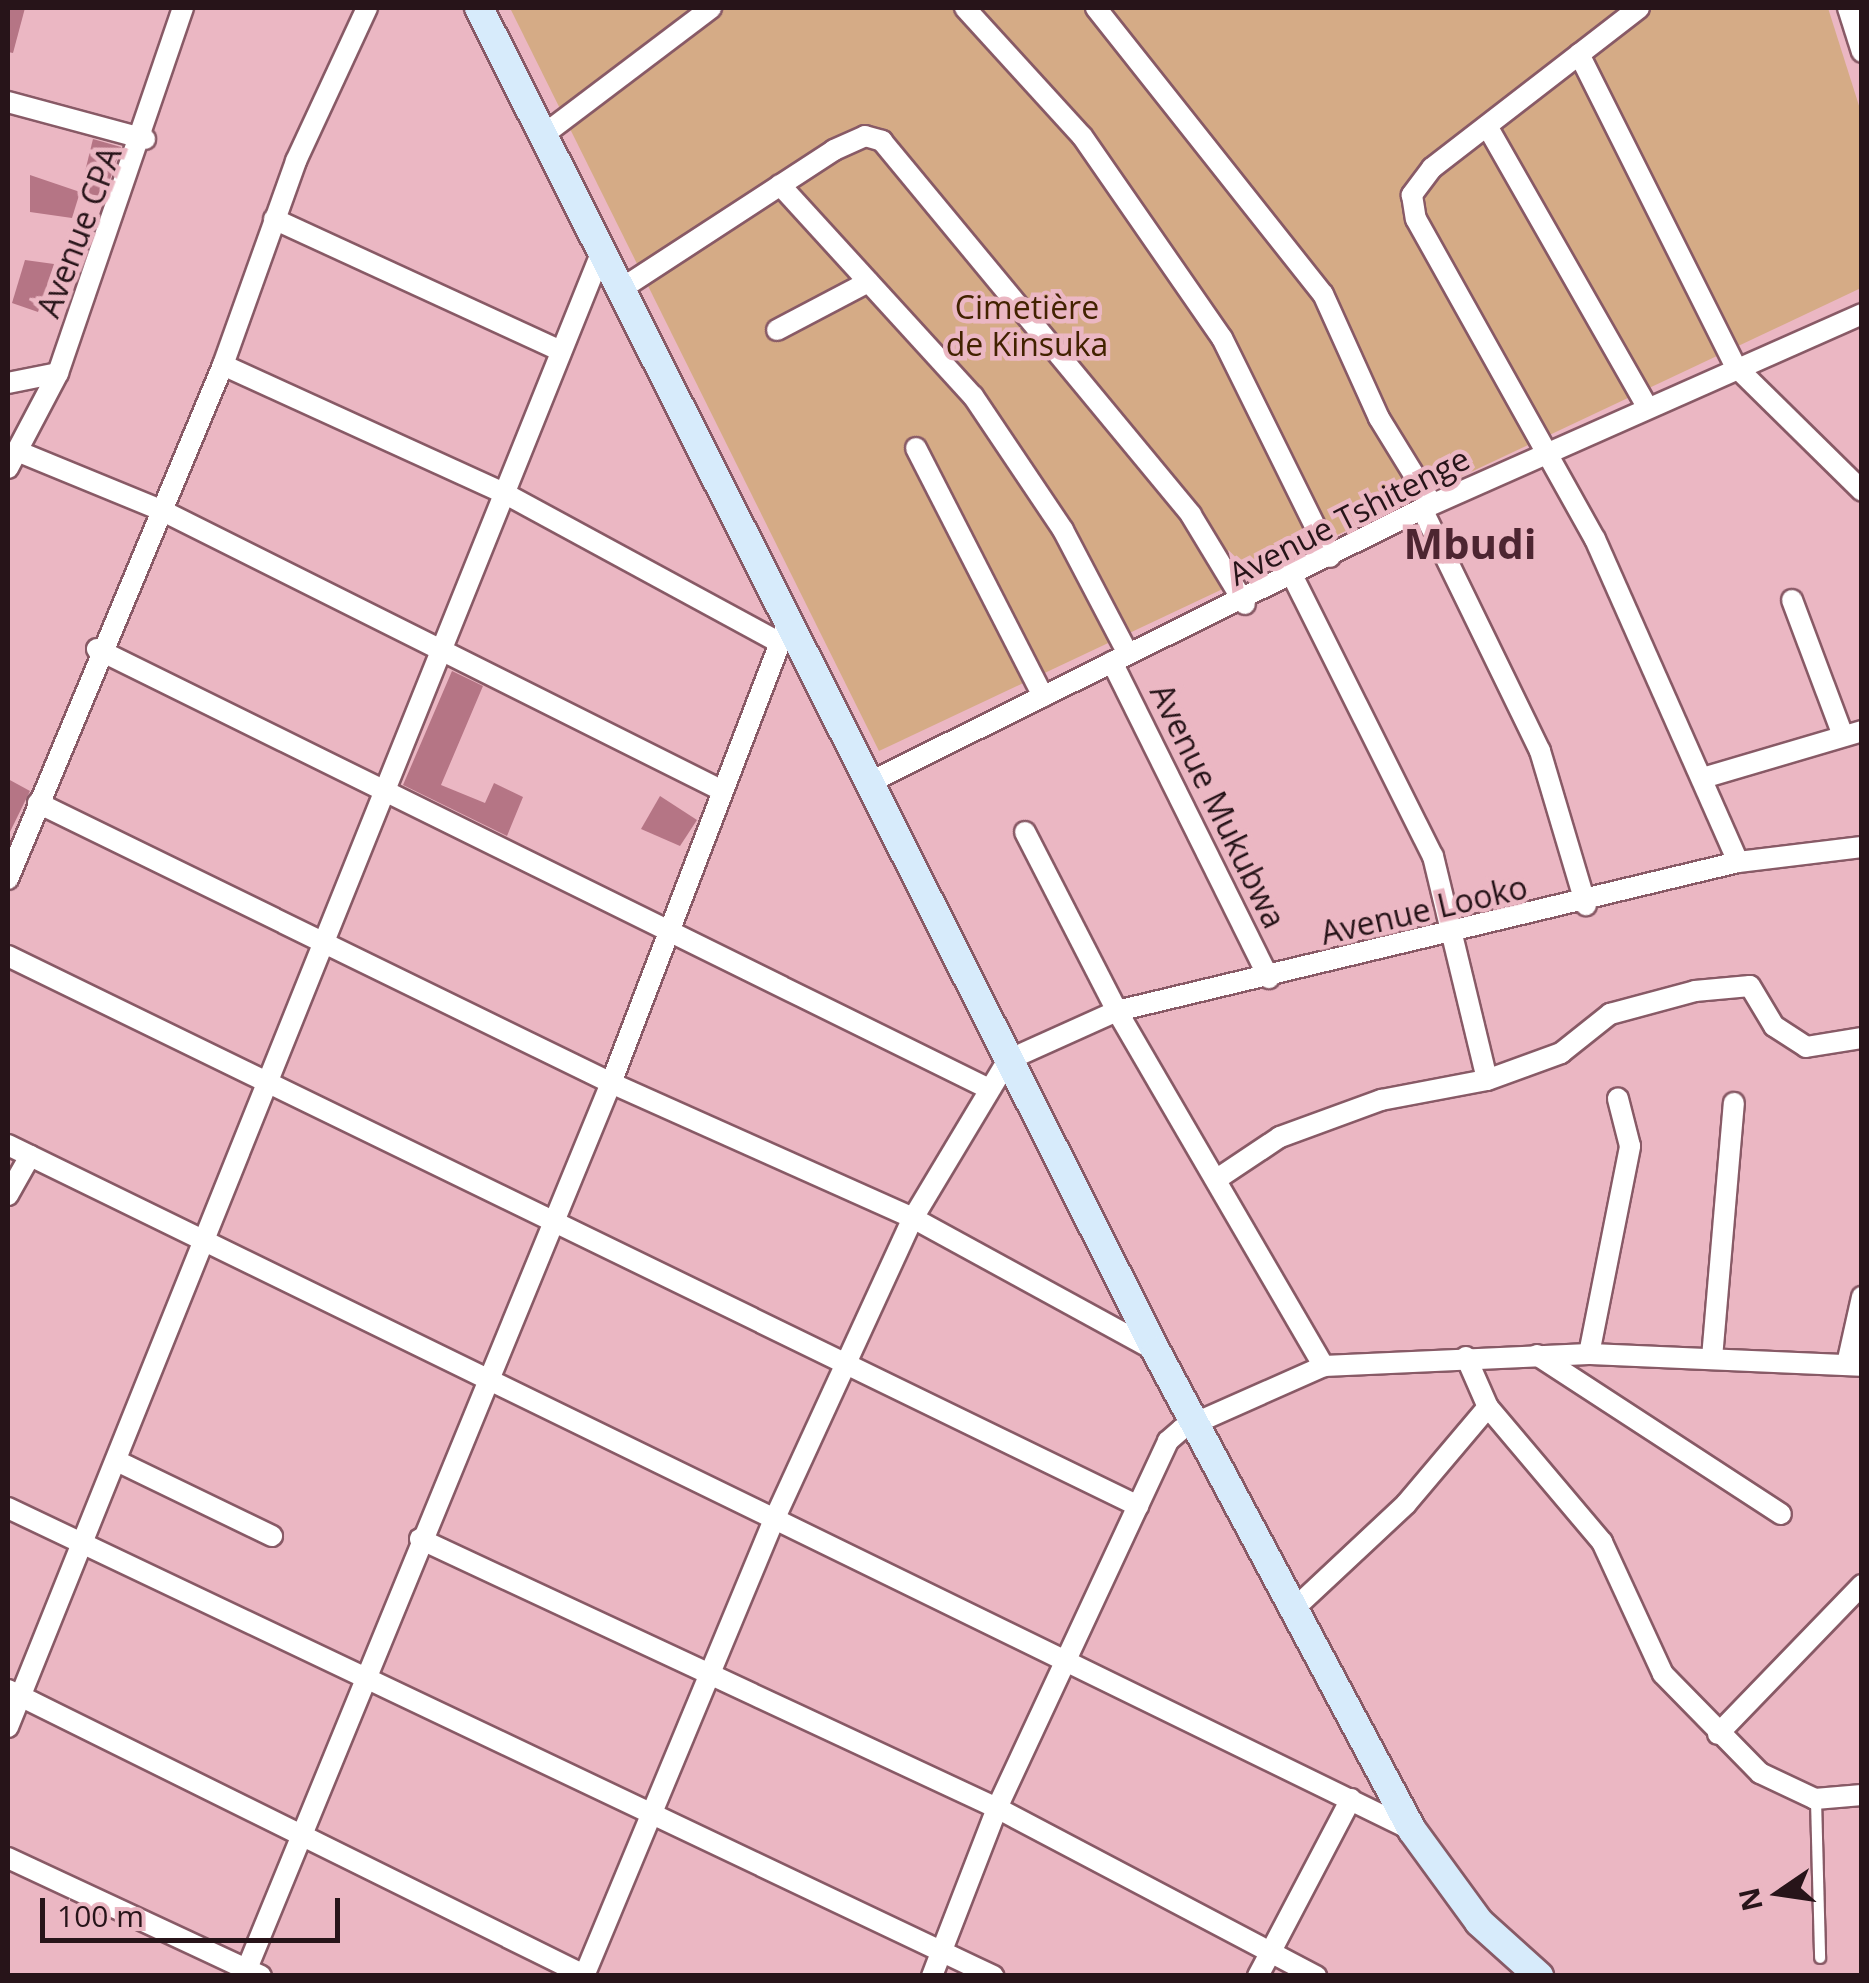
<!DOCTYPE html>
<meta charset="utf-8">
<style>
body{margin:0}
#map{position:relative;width:1869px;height:1983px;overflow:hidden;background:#ebb7c3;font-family:"Open Sans",sans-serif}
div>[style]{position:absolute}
.green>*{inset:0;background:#d5ab86}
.building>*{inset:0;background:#b57585}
.roads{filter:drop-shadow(2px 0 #885a66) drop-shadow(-2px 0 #885a66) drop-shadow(0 2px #885a66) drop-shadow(0 -2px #885a66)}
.lane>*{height:10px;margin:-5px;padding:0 5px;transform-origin:5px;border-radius:5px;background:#fff}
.street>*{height:20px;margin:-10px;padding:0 10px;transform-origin:10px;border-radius:10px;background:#fff}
.secondary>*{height:28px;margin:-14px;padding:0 14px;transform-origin:14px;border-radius:14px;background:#d7ebfb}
span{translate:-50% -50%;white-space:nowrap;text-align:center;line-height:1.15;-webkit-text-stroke:9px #ebb7c3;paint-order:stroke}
.street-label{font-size:32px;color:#271419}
.park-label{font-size:32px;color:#422200}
.district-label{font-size:42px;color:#4d2531;font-weight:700}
.frame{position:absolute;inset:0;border:10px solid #271419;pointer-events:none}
.north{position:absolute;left:1729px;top:1843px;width:100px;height:100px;-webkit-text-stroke:8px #ebb7c3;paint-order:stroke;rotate:257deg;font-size:28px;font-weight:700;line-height:40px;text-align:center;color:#271419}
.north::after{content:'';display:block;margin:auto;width:35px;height:45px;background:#271419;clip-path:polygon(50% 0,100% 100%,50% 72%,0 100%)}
.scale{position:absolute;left:40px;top:1898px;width:300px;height:45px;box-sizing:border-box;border:5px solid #271419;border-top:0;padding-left:12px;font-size:30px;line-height:35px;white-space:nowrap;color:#271419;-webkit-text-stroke:8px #ebb7c3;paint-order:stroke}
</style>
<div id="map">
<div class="green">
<i style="clip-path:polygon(510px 8px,1828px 8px,1861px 112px,1861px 288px,879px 751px)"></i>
</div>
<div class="building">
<i style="clip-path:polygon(8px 8px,25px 8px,13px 53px,8px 52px)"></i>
<i style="clip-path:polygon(93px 139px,121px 147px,104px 197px,80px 192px)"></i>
<i style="clip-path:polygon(30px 175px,80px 192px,72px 218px,30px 212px)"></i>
<i style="clip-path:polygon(25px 260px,54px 264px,38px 312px,12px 303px)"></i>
<i style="clip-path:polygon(452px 671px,483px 686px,441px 785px,485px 803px,494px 783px,523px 797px,507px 836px,403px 785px)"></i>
<i style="clip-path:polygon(8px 779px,30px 791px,8px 836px)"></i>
<i style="clip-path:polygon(660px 796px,697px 820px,680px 846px,641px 829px)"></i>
</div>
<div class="roads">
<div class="lane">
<i style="left:1816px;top:1800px;width:158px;rotate:88.5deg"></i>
</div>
<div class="street">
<i style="left:965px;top:8px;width:173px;rotate:47.6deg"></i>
<i style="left:1082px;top:136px;width:246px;rotate:55.3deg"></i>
<i style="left:1222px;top:338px;width:244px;rotate:63.7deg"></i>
<i style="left:1096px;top:8px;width:365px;rotate:51.6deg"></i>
<i style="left:1323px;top:294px;width:136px;rotate:65.7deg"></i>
<i style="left:1379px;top:418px;width:101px;rotate:58.4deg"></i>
<i style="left:1639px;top:8px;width:262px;rotate:142.3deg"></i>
<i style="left:1432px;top:168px;width:34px;rotate:127deg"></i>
<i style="left:1412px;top:195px;width:24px;rotate:81deg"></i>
<i style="left:1416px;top:219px;width:367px;rotate:60.8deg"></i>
<i style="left:1595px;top:539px;width:353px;rotate:66.1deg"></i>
<i style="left:1848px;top:8px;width:46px;rotate:72.3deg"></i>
<i style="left:1579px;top:54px;width:349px;rotate:63.4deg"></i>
<i style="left:1735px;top:366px;width:178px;rotate:44.5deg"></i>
<i style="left:8px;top:102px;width:142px;rotate:15.1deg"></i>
<i style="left:1487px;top:126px;width:321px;rotate:60.3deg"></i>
<i style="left:542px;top:136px;width:212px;rotate:-37.1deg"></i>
<i style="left:780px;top:185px;width:286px;rotate:47.6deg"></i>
<i style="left:973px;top:396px;width:161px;rotate:56.1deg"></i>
<i style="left:1063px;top:530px;width:140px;rotate:62.3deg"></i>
<i style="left:274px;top:219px;width:316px;rotate:24.7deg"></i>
<i style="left:618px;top:291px;width:258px;rotate:-33.1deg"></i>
<i style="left:834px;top:150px;width:34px;rotate:-24deg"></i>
<i style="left:865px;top:136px;width:18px;rotate:16deg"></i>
<i style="left:882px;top:141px;width:485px;rotate:50.4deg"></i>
<i style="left:1191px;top:515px;width:104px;rotate:58.8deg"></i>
<i style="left:777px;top:330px;width:103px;rotate:-27.8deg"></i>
<i style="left:223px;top:365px;width:309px;rotate:24.5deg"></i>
<i style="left:504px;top:493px;width:314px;rotate:28.5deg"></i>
<i style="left:8px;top:383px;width:51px;rotate:-11.3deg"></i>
<i style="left:916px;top:448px;width:279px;rotate:62.9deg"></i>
<i style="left:17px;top:451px;width:156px;rotate:22.3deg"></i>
<i style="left:161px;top:510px;width:628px;rotate:26.57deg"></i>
<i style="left:8px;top:468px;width:107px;rotate:-62.2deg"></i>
<i style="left:58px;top:373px;width:386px;rotate:-71.1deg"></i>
<i style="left:1422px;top:509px;width:269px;rotate:64deg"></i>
<i style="left:1540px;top:751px;width:161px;rotate:73.4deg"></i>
<i style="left:1293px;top:577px;width:312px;rotate:63.4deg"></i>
<i style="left:1433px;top:856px;width:230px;rotate:76.4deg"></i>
<i style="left:1792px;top:600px;width:145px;rotate:69.4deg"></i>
<i style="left:97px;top:649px;width:990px;rotate:26.25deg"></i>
<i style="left:1112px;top:662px;width:353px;rotate:63.6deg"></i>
<i style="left:1706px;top:777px;width:163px;rotate:-16.4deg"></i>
<i style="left:868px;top:783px;width:618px;rotate:-26.32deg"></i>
<i style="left:1422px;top:509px;width:481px;rotate:-23.9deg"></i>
<i style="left:38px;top:803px;width:638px;rotate:26.04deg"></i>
<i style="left:611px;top:1083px;width:331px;rotate:24.1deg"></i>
<i style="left:913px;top:1218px;width:277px;rotate:28.7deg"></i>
<i style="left:1025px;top:832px;width:201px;rotate:62.8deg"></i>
<i style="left:1117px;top:1011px;width:411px;rotate:59.8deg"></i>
<i style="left:8px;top:879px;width:557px;rotate:-67.3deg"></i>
<i style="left:223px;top:365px;width:217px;rotate:-70.3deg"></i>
<i style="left:296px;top:161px;width:169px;rotate:-65.1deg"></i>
<i style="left:8px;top:956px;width:1257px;rotate:25.95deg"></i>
<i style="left:8px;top:1145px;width:1562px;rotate:26.01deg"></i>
<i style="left:1220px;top:1177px;width:72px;rotate:-33.7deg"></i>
<i style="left:1280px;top:1137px;width:108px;rotate:-20.1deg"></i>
<i style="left:1381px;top:1100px;width:108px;rotate:-10.7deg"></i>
<i style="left:1487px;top:1080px;width:79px;rotate:-20deg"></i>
<i style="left:1561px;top:1053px;width:63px;rotate:-38.5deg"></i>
<i style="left:1610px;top:1014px;width:88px;rotate:-15.1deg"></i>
<i style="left:1695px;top:991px;width:55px;rotate:-5.2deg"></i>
<i style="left:1750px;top:986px;width:47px;rotate:59deg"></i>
<i style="left:1774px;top:1026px;width:38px;rotate:33deg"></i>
<i style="left:1806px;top:1047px;width:57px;rotate:-9.1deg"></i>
<i style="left:8px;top:1195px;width:45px;rotate:-60.6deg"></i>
<i style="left:1589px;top:1354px;width:212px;rotate:-78.8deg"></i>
<i style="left:1630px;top:1146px;width:49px;rotate:-104.3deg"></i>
<i style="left:1537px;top:1355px;width:291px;rotate:33.1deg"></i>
<i style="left:1466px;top:1357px;width:55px;rotate:66.3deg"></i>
<i style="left:1488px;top:1407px;width:177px;rotate:49.8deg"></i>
<i style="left:1602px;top:1542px;width:145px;rotate:65.2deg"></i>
<i style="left:1663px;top:1674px;width:139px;rotate:45.6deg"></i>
<i style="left:1760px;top:1773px;width:61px;rotate:25.3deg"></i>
<i style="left:1815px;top:1799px;width:47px;rotate:-4.9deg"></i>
<i style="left:1712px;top:1358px;width:256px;rotate:-85.1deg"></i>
<i style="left:1847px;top:1364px;width:69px;rotate:-77.4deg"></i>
<i style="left:119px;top:1462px;width:170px;rotate:25.8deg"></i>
<i style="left:8px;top:1508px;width:1091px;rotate:25.41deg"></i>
<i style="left:420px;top:1539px;width:637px;rotate:25deg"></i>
<i style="left:997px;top:1808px;width:361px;rotate:27.8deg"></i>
<i style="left:1296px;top:1607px;width:151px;rotate:-43.1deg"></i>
<i style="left:1406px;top:1504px;width:127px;rotate:-49.8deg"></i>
<i style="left:8px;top:1690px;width:645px;rotate:26.33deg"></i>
<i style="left:8px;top:1727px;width:1586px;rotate:-68.08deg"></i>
<i style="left:1718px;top:1734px;width:207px;rotate:-46deg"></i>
<i style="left:8px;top:1858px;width:279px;rotate:25deg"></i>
<i style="left:244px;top:1976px;width:965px;rotate:-67.66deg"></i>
<i style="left:611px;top:1083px;width:494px;rotate:-69deg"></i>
<i style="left:584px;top:1976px;width:492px;rotate:-67.4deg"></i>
<i style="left:773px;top:1522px;width:335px;rotate:-65.3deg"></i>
<i style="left:913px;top:1218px;width:184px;rotate:-59deg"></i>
<i style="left:1008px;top:1060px;width:120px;rotate:-24.2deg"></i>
<i style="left:1117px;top:1011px;width:639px;rotate:-13.49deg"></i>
<i style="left:1738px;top:862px;width:125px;rotate:-6.9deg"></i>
<i style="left:932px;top:1976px;width:180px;rotate:-68.8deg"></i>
<i style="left:997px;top:1808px;width:405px;rotate:-65deg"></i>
<i style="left:1168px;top:1441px;width:18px;rotate:-41deg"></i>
<i style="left:1182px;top:1429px;width:155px;rotate:-23.9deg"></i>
<i style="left:1324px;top:1366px;width:265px;rotate:-2.6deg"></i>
<i style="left:1589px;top:1354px;width:273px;rotate:2.5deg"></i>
<i style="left:1258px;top:1976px;width:200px;rotate:-62.3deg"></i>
</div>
<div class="secondary">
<i style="left:479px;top:8px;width:1504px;rotate:63.25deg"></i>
<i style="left:1156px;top:1351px;width:543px;rotate:61.88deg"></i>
<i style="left:1412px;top:1830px;width:114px;rotate:53.9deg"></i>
<i style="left:1479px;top:1922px;width:81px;rotate:42deg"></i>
</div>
</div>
<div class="street-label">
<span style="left:79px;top:232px;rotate:-69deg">Avenue CPA</span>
<span style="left:1349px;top:516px;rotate:-27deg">Avenue Tshitenge</span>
<span style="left:1218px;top:806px;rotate:64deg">Avenue Mukubwa</span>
<span style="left:1424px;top:910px;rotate:-13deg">Avenue Looko</span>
</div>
<div class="park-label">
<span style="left:1027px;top:326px">Cimetière<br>de Kinsuka</span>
</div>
<div class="district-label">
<span style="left:1470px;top:543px">Mbudi</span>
</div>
<div class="frame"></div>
<div class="north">N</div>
<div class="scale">100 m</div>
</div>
